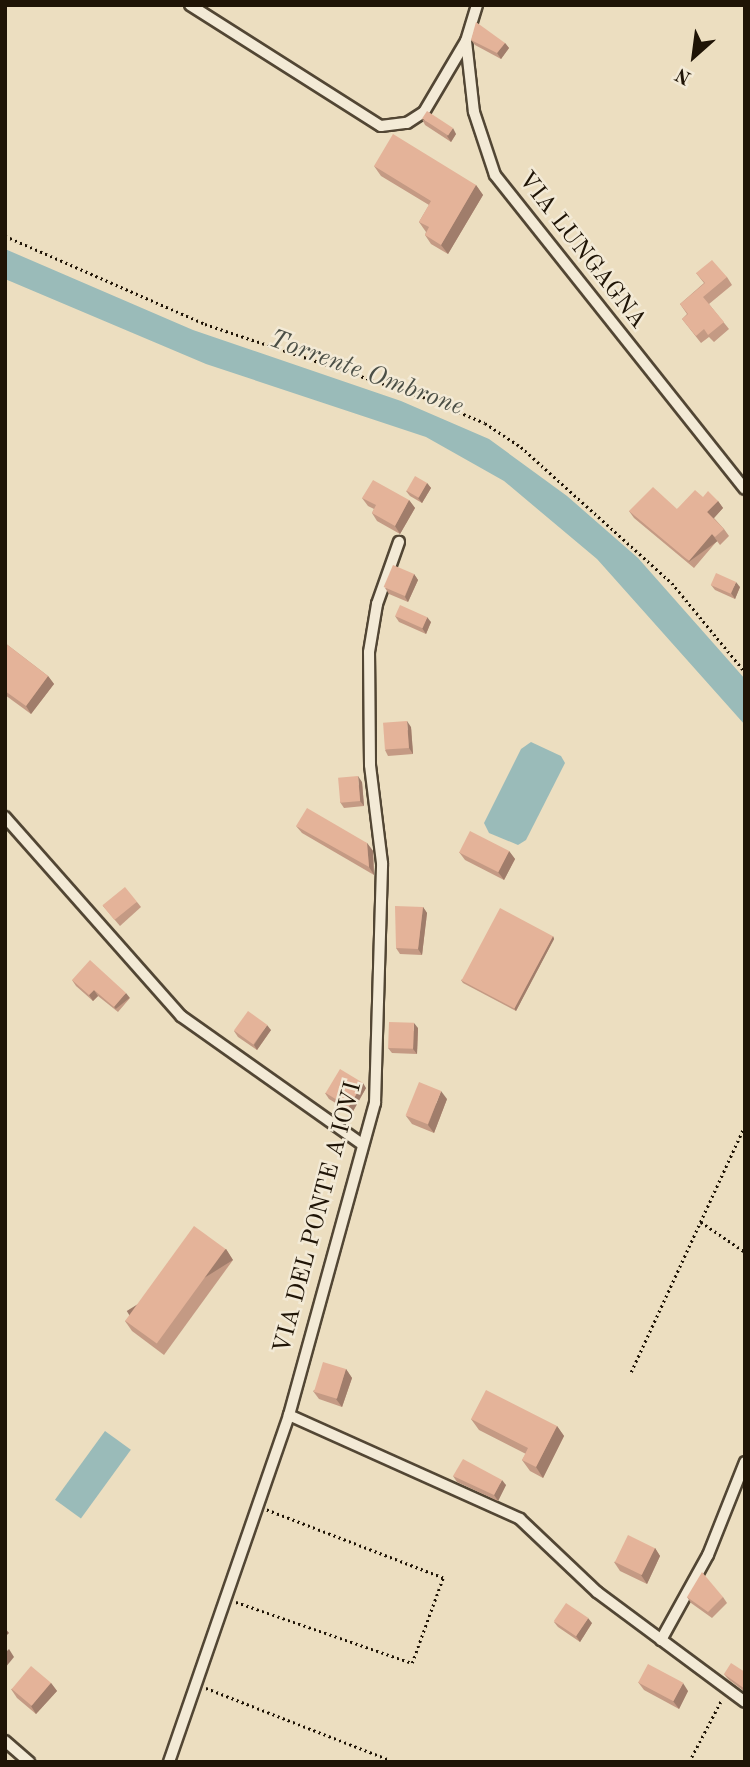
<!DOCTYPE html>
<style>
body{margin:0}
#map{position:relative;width:750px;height:1767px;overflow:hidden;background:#ecdec0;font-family:"Old Standard TT",serif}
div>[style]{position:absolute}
.water>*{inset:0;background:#9abbb9;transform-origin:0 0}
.path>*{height:2.5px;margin-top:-1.25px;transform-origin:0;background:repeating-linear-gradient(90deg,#1f1406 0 2px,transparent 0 5.5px)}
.roads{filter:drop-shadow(2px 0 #524634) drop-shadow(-2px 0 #524634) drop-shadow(0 2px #524634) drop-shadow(0 -2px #524634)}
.minor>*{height:10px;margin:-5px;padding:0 5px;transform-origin:5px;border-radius:5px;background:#f3ead6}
.wall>*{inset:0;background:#c49a84}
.shaded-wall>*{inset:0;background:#a07d6b;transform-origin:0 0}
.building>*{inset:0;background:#e4b399;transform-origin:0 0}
span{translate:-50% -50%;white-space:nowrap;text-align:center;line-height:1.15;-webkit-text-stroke:5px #f3ead6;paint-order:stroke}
.street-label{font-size:24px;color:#1f1406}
.water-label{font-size:26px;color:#4a4e45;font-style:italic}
.frame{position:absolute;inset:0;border:7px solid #1f1406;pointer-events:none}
.north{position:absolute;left:659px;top:21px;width:70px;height:70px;-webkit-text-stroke:5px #f3ead6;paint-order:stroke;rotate:208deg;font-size:19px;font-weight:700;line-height:28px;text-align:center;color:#1f1406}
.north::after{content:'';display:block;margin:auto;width:24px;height:32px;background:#1f1406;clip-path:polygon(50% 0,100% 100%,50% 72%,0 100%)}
</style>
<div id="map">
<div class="water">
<i style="clip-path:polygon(5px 249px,193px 330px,401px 401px,489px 439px,567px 496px,638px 558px,745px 679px,745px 725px,597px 559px,504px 481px,426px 437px,206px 364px,5px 279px)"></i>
<i style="clip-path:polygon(531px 742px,561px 756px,565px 763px,526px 840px,518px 845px,489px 833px,484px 823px,521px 749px)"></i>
<i style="left:105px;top:1431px;width:32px;height:85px;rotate:36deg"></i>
</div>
<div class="path">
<i style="left:5px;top:236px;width:219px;rotate:23.7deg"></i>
<i style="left:205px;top:324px;width:230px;rotate:18.5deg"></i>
<i style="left:423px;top:397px;width:67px;rotate:22.8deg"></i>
<i style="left:485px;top:423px;width:43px;rotate:33.7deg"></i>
<i style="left:521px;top:447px;width:203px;rotate:42deg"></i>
<i style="left:672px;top:583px;width:115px;rotate:50.6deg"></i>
<i style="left:701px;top:1222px;width:53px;rotate:34.3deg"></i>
<i style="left:631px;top:1372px;width:272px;rotate:-65.2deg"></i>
<i style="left:236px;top:1602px;width:186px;rotate:19.1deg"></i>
<i style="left:412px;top:1663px;width:90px;rotate:-70deg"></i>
<i style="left:443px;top:1578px;width:189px;rotate:-158.9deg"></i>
<i style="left:206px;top:1688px;width:198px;rotate:21.4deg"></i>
<i style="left:689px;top:1762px;width:71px;rotate:-62.4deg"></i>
</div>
<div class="roads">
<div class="minor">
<i style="left:190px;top:5px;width:226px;rotate:32.4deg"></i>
<i style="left:381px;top:126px;width:26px;rotate:-7deg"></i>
<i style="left:407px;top:123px;width:20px;rotate:-33deg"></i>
<i style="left:424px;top:112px;width:82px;rotate:-59.4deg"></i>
<i style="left:477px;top:5px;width:38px;rotate:107deg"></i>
<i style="left:466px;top:41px;width:71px;rotate:83.6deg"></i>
<i style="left:474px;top:112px;width:66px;rotate:71.6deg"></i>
<i style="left:495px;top:175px;width:401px;rotate:51.5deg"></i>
<i style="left:5px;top:817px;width:266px;rotate:48.5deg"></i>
<i style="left:181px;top:1016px;width:222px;rotate:35.3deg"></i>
<i style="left:289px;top:1415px;width:253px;rotate:24.2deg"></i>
<i style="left:520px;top:1519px;width:106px;rotate:43.5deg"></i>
<i style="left:597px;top:1592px;width:184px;rotate:36.6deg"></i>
<i style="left:661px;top:1640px;width:97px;rotate:-61.1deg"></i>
<i style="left:708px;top:1555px;width:100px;rotate:-68.3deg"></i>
<i style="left:5px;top:1741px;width:32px;rotate:41deg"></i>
<i style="left:169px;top:1762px;width:367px;rotate:-70.9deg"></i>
<i style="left:289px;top:1415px;width:324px;rotate:-74.6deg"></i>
<i style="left:375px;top:1103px;width:240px;rotate:-88.3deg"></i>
<i style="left:382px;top:863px;width:99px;rotate:-97deg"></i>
<i style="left:370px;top:765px;width:113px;rotate:-90.5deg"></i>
<i style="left:369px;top:652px;width:49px;rotate:-80.5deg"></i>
<i style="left:377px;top:604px;width:66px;rotate:-70.5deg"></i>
</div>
</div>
<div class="wall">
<i style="clip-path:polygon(471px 40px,505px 43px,509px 48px,501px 59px,475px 45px)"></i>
<i style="clip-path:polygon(422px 119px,456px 134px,451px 142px,425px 125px)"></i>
<i style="clip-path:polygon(374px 166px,476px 185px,483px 195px,448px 254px,431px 244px,425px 235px,426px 232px,419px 222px,429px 205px,381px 176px)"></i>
<i style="clip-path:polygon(696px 273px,727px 277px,732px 285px,709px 304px,729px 329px,714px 342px,709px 337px,701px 343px,682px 319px,687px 314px,680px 304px,704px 283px)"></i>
<i style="clip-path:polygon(427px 483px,431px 488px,422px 503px,410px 496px,406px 491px)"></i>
<i style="clip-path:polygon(703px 497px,718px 501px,723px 508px,714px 518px,724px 529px,729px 536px,720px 545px,717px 541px,694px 568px,634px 518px,629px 511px,677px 509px)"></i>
<i style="clip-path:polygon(362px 498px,409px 500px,415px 508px,400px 534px,377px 521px,372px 513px,374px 509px,368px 506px)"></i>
<i style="clip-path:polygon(414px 574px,418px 580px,408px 602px,389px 594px,385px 588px)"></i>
<i style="clip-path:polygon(711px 585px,740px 587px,735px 599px,715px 590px)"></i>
<i style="clip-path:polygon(395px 616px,431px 622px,426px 634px,399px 622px)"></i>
<i style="clip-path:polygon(5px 643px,48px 676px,54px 684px,31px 714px,5px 695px)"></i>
<i style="clip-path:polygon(411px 727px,413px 754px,388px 756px,385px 750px)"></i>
<i style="clip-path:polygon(362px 782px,364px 806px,344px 808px,340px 802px)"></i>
<i style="clip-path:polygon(296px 826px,367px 843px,373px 851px,374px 875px,302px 833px)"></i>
<i style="clip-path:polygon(509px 851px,515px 859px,504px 880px,465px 860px,459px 852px)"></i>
<i style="clip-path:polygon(137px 902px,141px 907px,120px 926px,103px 906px)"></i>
<i style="clip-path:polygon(423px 907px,427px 913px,422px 955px,400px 954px,396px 948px)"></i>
<i style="clip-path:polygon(553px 936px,554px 939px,516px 1011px,463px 983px,461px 980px)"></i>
<i style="clip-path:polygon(72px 980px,130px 998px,118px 1012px,98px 996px,93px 1001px,76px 986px)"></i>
<i style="clip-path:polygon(418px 1028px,417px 1054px,392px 1053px,388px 1048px)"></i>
<i style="clip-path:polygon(271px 1030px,257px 1050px,238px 1037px,234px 1031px)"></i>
<i style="clip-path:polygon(366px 1088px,352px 1113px,329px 1099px,325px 1093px)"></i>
<i style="clip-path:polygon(447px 1099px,434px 1133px,412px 1124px,406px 1116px)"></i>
<i style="clip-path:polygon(226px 1249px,233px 1260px,164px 1355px,132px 1331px,125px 1321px)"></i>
<i style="clip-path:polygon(346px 1369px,352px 1378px,342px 1407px,319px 1399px,313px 1391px)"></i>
<i style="clip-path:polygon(471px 1419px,557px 1426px,564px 1436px,543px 1478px,530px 1471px,522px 1460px,526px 1454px,479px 1430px)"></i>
<i style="clip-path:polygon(453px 1476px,506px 1485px,498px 1501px,457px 1482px)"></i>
<i style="clip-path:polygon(655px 1548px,660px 1556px,647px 1584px,620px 1571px,614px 1562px)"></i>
<i style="clip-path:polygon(687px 1597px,723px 1597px,727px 1603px,712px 1618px,691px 1603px)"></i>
<i style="clip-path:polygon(554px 1622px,592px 1623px,580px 1642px,558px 1627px)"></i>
<i style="clip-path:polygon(745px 1672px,745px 1692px,728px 1679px,724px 1674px)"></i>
<i style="clip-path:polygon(638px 1682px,688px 1691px,679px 1709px,644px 1690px)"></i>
<i style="clip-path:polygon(51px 1683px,57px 1691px,36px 1714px,17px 1698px,11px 1689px)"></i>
</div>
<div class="shaded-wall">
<i style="clip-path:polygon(505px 43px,509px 48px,501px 59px,497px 53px)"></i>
<i style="clip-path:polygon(453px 128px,456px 134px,451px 142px,447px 136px)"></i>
<i style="clip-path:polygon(476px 185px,483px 195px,448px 254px,441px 245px)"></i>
<i style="clip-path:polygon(427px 483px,431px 488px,422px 503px,418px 498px)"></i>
<i style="clip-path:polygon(409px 500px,415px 508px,400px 534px,395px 526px)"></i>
<i style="clip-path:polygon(718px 501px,723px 508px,713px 519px,707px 512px)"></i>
<i style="left:712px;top:534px;width:9px;height:35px;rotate:54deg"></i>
<i style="clip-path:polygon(414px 574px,418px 580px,408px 602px,405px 597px)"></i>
<i style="clip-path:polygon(736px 582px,740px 587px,735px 599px,731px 593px)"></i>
<i style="clip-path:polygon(427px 617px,431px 622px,426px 634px,422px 628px)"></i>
<i style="clip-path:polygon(48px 676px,54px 684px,31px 714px,26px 706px)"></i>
<i style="clip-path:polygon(407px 721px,411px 727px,413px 754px,409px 748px)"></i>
<i style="clip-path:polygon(358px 776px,362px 782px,364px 806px,360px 801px)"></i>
<i style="clip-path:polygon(367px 843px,373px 851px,374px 875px,369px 867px)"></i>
<i style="clip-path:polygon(509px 851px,515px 859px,504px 880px,498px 872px)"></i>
<i style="clip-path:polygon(423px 907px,427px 913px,422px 955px,418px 949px)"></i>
<i style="clip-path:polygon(553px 936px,554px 939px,516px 1011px,514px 1008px)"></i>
<i style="clip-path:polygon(94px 990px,98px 996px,93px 1001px,89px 995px)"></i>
<i style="left:126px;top:993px;width:6px;height:18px;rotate:51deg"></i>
<i style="clip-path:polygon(414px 1023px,418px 1028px,417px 1054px,413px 1049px)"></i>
<i style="clip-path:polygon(267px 1025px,271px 1030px,257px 1050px,254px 1045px)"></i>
<i style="clip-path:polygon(363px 1083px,366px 1088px,352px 1113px,348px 1107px)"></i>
<i style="clip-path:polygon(441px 1091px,447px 1099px,434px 1133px,428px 1125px)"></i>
<i style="left:226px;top:1249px;width:13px;height:117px;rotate:58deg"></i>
<i style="clip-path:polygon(346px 1369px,352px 1378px,342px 1407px,336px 1399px)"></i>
<i style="clip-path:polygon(557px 1426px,564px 1436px,543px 1478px,536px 1467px)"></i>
<i style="clip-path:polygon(502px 1480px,506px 1485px,498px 1501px,494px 1495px)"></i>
<i style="clip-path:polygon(655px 1548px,660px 1556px,647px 1584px,641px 1575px)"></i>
<i style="clip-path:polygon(588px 1618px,592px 1623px,580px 1642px,576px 1636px)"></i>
<i style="clip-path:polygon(5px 1628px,9px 1633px,5px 1637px)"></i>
<i style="clip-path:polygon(9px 1649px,14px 1657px,5px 1668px,5px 1653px)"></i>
<i style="clip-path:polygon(51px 1683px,57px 1691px,36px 1714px,31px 1706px)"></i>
<i style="clip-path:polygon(683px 1683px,688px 1691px,679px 1709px,673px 1701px)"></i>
</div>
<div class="building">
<i style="clip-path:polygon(476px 22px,505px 43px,497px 53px,471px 40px)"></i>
<i style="left:427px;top:111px;width:31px;height:9px;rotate:33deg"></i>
<i style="clip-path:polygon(393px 134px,476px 185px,441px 245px,425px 235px,429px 227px,419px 222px,431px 201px,374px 166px)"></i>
<i style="clip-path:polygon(712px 260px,727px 277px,703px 297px,724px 322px,708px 335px,704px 329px,696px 336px,682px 319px,688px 314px,680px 304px,705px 283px,696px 273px)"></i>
<i style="left:415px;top:476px;width:14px;height:17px;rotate:30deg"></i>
<i style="clip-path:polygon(373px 480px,409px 500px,395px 526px,372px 513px,376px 505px,362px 498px)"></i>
<i style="clip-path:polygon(653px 487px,677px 509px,695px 490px,703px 497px,708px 491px,718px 501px,707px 512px,724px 529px,715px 537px,712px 534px,689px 561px,629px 511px)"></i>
<i style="left:393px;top:565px;width:23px;height:24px;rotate:23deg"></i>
<i style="left:716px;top:573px;width:22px;height:13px;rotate:24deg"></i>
<i style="left:400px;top:605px;width:30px;height:12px;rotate:24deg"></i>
<i style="clip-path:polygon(5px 643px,48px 676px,26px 706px,5px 691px)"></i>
<i style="left:407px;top:721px;width:27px;height:24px;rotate:86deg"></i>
<i style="left:358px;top:776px;width:25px;height:20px;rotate:85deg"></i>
<i style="clip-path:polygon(307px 808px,367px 843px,369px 867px,296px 826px)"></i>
<i style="left:470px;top:831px;width:44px;height:24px;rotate:27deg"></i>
<i style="left:125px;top:887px;width:19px;height:29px;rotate:51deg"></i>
<i style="clip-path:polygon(395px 906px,423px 907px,418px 949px,396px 948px)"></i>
<i style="left:500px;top:908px;width:60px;height:82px;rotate:28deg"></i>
<i style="clip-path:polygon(90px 960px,126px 993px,114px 1007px,94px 990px,89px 995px,72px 980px)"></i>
<i style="left:248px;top:1011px;width:24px;height:24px;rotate:36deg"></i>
<i style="left:389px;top:1022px;width:25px;height:26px;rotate:2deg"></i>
<i style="left:340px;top:1069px;width:27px;height:28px;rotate:31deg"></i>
<i style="left:419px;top:1082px;width:24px;height:36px;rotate:22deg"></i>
<i style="left:194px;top:1226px;width:39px;height:117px;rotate:36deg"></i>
<i style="left:323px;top:1362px;width:24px;height:31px;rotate:17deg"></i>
<i style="clip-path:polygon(486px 1390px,557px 1426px,536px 1467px,522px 1460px,528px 1448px,471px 1419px)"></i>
<i style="clip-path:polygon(463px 1459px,502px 1480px,494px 1495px,453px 1476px)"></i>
<i style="left:628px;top:1535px;width:30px;height:30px;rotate:26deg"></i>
<i style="clip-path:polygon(702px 1572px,723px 1597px,708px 1612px,687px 1597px)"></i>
<i style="left:566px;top:1603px;width:27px;height:22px;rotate:34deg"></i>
<i style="clip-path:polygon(731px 1663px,745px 1672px,745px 1689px,724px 1674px)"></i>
<i style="left:648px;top:1664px;width:40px;height:21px;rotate:28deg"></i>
<i style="left:31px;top:1666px;width:26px;height:30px;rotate:40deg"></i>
</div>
<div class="street-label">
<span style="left:581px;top:251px;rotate:52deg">VIA LUNGAGNA</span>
<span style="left:319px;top:1218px;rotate:-75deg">VIA DEL PONTE A IOVI</span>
</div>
<div class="water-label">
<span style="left:366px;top:374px;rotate:20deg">Torrente Ombrone</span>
</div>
<div class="frame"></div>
<div class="north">N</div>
</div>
